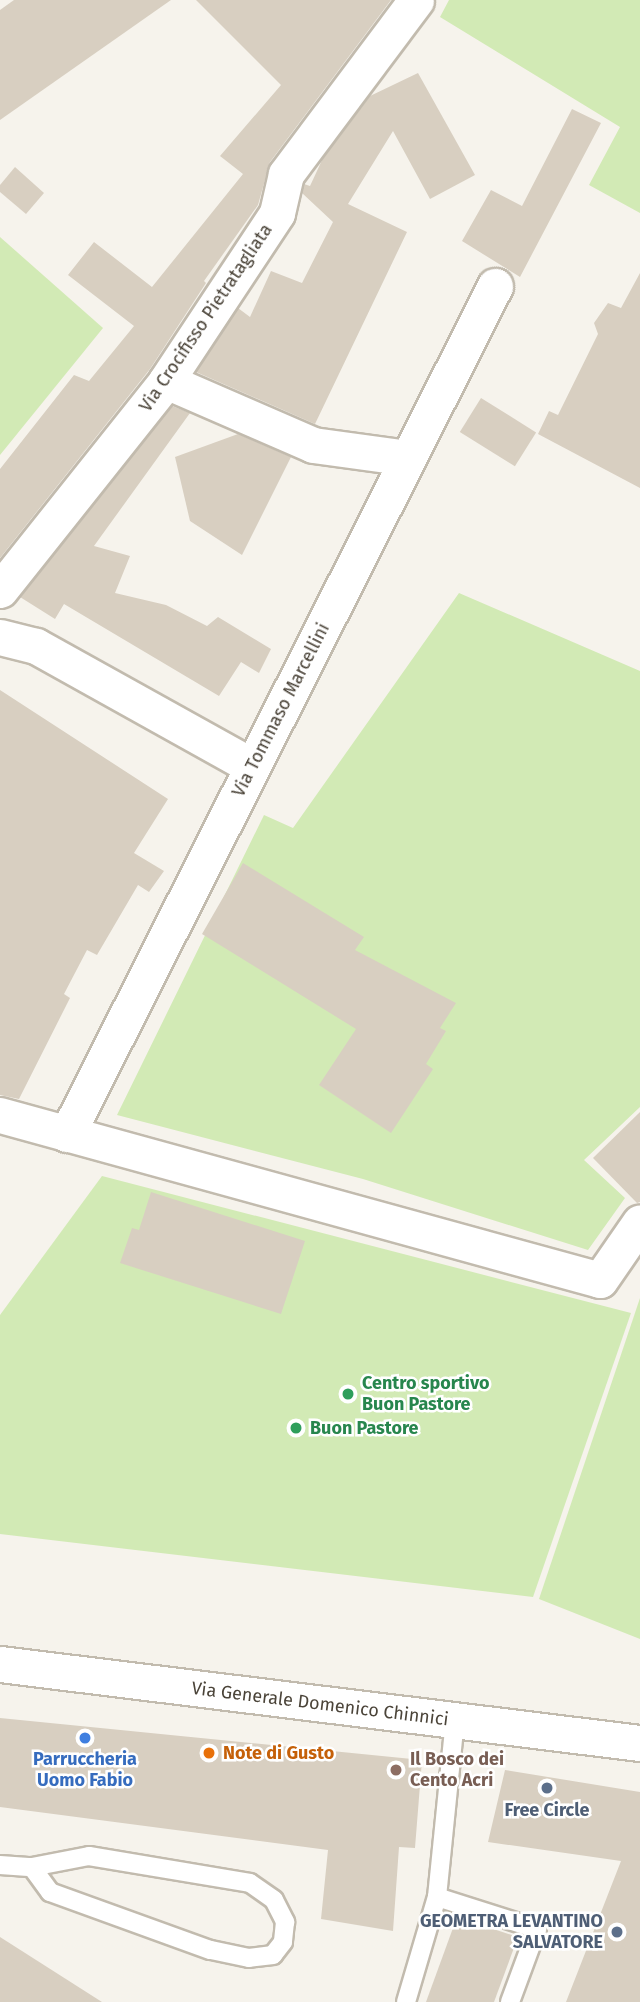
<!DOCTYPE html>
<style>
body{margin:0}
#map{position:relative;width:640px;height:2002px;overflow:hidden;background:#f6f3ec;font-family:"Fira Sans",sans-serif}
div>[style]{position:absolute}
.green>*{inset:0;background:#d2eab5}
.building>*{inset:0;background:#d8cfc1;transform-origin:0 0}
.roads{filter:drop-shadow(2px 0 #c2bbae) drop-shadow(-2px 0 #c2bbae) drop-shadow(0 2px #c2bbae) drop-shadow(0 -2px #c2bbae)}
.service>*{height:18px;margin:-9px;padding:0 9px;transform-origin:9px;border-radius:9px;background:#fff}
.minor>*{height:35px;margin:-17.5px;padding:0 17.5px;transform-origin:17.5px;border-radius:17.5px;background:#fff}
.dots>*{width:19px;height:19px;translate:-50% -50%;box-sizing:border-box;border:4px solid #fff;border-radius:50%}
span{translate:-50% -50%;white-space:nowrap;text-align:center;line-height:1.15;-webkit-text-stroke:5px #fff;paint-order:stroke}
.street-label{font-size:18px;color:#4b4439}
.leisure-label{font-size:18px;color:#27864d;font-weight:700}
.left{translate:0 -50%;text-align:left}
.food-label{font-size:18px;color:#c56008;font-weight:700}
.shop-label{font-size:18px;color:#366cbe;font-weight:700}
.education-label{font-size:18px;color:#785e54;font-weight:700}
.service-label{font-size:18px;color:#4e5e75;font-weight:700}
.right{translate:-100% -50%;text-align:right}
</style>
<div id="map">
<div class="green">
<i style="clip-path:polygon(449px 0,640px 0,640px 213px,589px 185px,620px 127px,440px 17px)"></i>
<i style="clip-path:polygon(0 237px,103px 328px,0 455px)"></i>
<i style="clip-path:polygon(459px 593px,640px 671px,640px 1107px,584px 1160px,625px 1198px,588px 1250px,363px 1179px,117px 1115px,264px 815px,293px 828px)"></i>
<i style="clip-path:polygon(102px 1176px,631px 1313px,533px 1597px,0 1534px,0 1315px)"></i>
<i style="clip-path:polygon(640px 1298px,640px 1639px,539px 1599px)"></i>
</div>
<div class="building">
<i style="clip-path:polygon(14px 0,171px 0,0 120px,0 10px)"></i>
<i style="clip-path:polygon(196px 0,391px 0,270px 162px,258px 205px,204px 281px,206px 283px,150px 369px,0 558px,0 469px,74px 375px,89px 381px,134px 326px,68px 275px,94px 242px,152px 287px,243px 174px,220px 156px,281px 85px)"></i>
<i style="clip-path:polygon(418px 73px,475px 175px,430px 199px,393px 131px,348px 204px,407px 232px,315px 424px,196px 372px,238px 308px,250px 317px,271px 271px,302px 283px,333px 222px,302px 193px,304px 184px,310px 186px,323px 158px,370px 96px)"></i>
<i style="clip-path:polygon(572px 109px,601px 123px,520px 277px,462px 241px,491px 190px,522px 206px)"></i>
<i style="clip-path:polygon(15px 167px,44px 193px,26px 214px,0 192px,0 185px)"></i>
<i style="clip-path:polygon(640px 273px,640px 488px,538px 434px,549px 411px,558px 415px,598px 334px,594px 323px,608px 303px,621px 308px)"></i>
<i style="left:481px;top:398px;width:65px;height:40px;rotate:32deg"></i>
<i style="clip-path:polygon(172px 406px,190px 413px,94px 546px,130px 556px,115px 593px,166px 605px,207px 626px,218px 617px,271px 649px,259px 673px,241px 662px,219px 696px,64px 604px,55px 619px,20px 597px)"></i>
<i style="clip-path:polygon(238px 434px,291px 457px,242px 555px,190px 521px,175px 457px)"></i>
<i style="clip-path:polygon(0 690px,168px 799px,134px 853px,164px 871px,149px 892px,138px 885px,97px 955px,87px 950px,64px 994px,70px 998px,19px 1099px,0 1095px)"></i>
<i style="clip-path:polygon(243px 863px,364px 937px,355px 950px,456px 1003px,440px 1028px,446px 1031px,426px 1064px,433px 1069px,391px 1133px,319px 1085px,356px 1029px,202px 934px)"></i>
<i style="clip-path:polygon(640px 1112px,640px 1202px,637px 1203px,593px 1158px)"></i>
<i style="clip-path:polygon(151px 1192px,305px 1241px,281px 1314px,120px 1263px,132px 1228px,139px 1230px)"></i>
<i style="clip-path:polygon(0 1718px,422px 1760px,415px 1848px,399px 1847px,393px 1931px,321px 1919px,328px 1850px,0 1807px)"></i>
<i style="clip-path:polygon(505px 1770px,640px 1792px,640px 2002px,566px 2002px,621px 1861px,488px 1842px)"></i>
<i style="clip-path:polygon(457px 1917px,518px 1937px,494px 2002px,426px 2002px)"></i>
<i style="clip-path:polygon(0 1937px,102px 2002px,0 2002px)"></i>
</div>
<div class="roads">
<div class="service">
<i style="left:0;top:1865px;width:32px;rotate:4deg"></i>
<i style="left:32px;top:1867px;width:58px;rotate:-10.9deg"></i>
<i style="left:89px;top:1856px;width:163px;rotate:9.5deg"></i>
<i style="left:250px;top:1883px;width:29px;rotate:35deg"></i>
<i style="left:274px;top:1900px;width:25px;rotate:63deg"></i>
<i style="left:285px;top:1922px;width:20px;rotate:96deg"></i>
<i style="left:283px;top:1942px;width:16px;rotate:128deg"></i>
<i style="left:273px;top:1955px;width:24px;rotate:173deg"></i>
<i style="left:249px;top:1958px;width:40px;rotate:-168deg"></i>
<i style="left:210px;top:1950px;width:170px;rotate:-160.1deg"></i>
<i style="left:50px;top:1892px;width:31px;rotate:-126deg"></i>
<i style="left:437px;top:1897px;width:105px;rotate:17.7deg"></i>
<i style="left:537px;top:1929px;width:78px;rotate:110.3deg"></i>
<i style="left:406px;top:2002px;width:109px;rotate:-73.6deg"></i>
<i style="left:437px;top:1897px;width:178px;rotate:-84.2deg"></i>
</div>
<div class="minor">
<i style="left:166px;top:381px;width:160px;rotate:23.5deg"></i>
<i style="left:313px;top:445px;width:96px;rotate:7.8deg"></i>
<i style="left:0;top:590px;width:267px;rotate:-51.5deg"></i>
<i style="left:166px;top:381px;width:201px;rotate:-56.5deg"></i>
<i style="left:277px;top:213px;width:40px;rotate:-77deg"></i>
<i style="left:286px;top:174px;width:217px;rotate:-53.2deg"></i>
<i style="left:0;top:637px;width:37px;rotate:14deg"></i>
<i style="left:36px;top:646px;width:247px;rotate:29.1deg"></i>
<i style="left:0;top:1115px;width:622px;rotate:15.38deg"></i>
<i style="left:600px;top:1280px;width:70px;rotate:-55.4deg"></i>
<i style="left:67px;top:1134px;width:950px;rotate:-63.22deg"></i>
<i style="left:0;top:1664px;width:645px;rotate:7.04deg"></i>
</div>
</div>
<div class="dots">
<i style="left:348px;top:1394px;background:#2e9e5b"></i>
<i style="left:296px;top:1428px;background:#2e9e5b"></i>
<i style="left:85px;top:1738px;background:#3f7fe0"></i>
<i style="left:209px;top:1753px;background:#e8710a"></i>
<i style="left:396px;top:1770px;background:#8d6e63"></i>
<i style="left:547px;top:1788px;background:#5c6f8a"></i>
<i style="left:617px;top:1932px;background:#5c6f8a"></i>
</div>
<div class="street-label">
<span style="left:206px;top:318px;rotate:-56deg">Via Crocifisso Pietratagliata</span>
<span style="left:281px;top:710px;rotate:-63deg">Via Tommaso Marcellini</span>
<span style="left:320px;top:1704px;rotate:7deg">Via Generale Domenico Chinnici</span>
</div>
<div class="leisure-label">
<span class="left" style="left:362px;top:1394px">Centro sportivo<br>Buon Pastore</span>
<span class="left" style="left:310px;top:1428px">Buon Pastore</span>
</div>
<div class="food-label">
<span class="left" style="left:223px;top:1753px">Note di Gusto</span>
</div>
<div class="shop-label">
<span style="left:85px;top:1770px">Parruccheria<br>Uomo Fabio</span>
</div>
<div class="education-label">
<span class="left" style="left:410px;top:1770px">Il Bosco dei<br>Cento Acri</span>
</div>
<div class="service-label">
<span style="left:547px;top:1810px">Free Circle</span>
<span class="right" style="left:603px;top:1932px">GEOMETRA LEVANTINO<br>SALVATORE</span>
</div>
</div>
